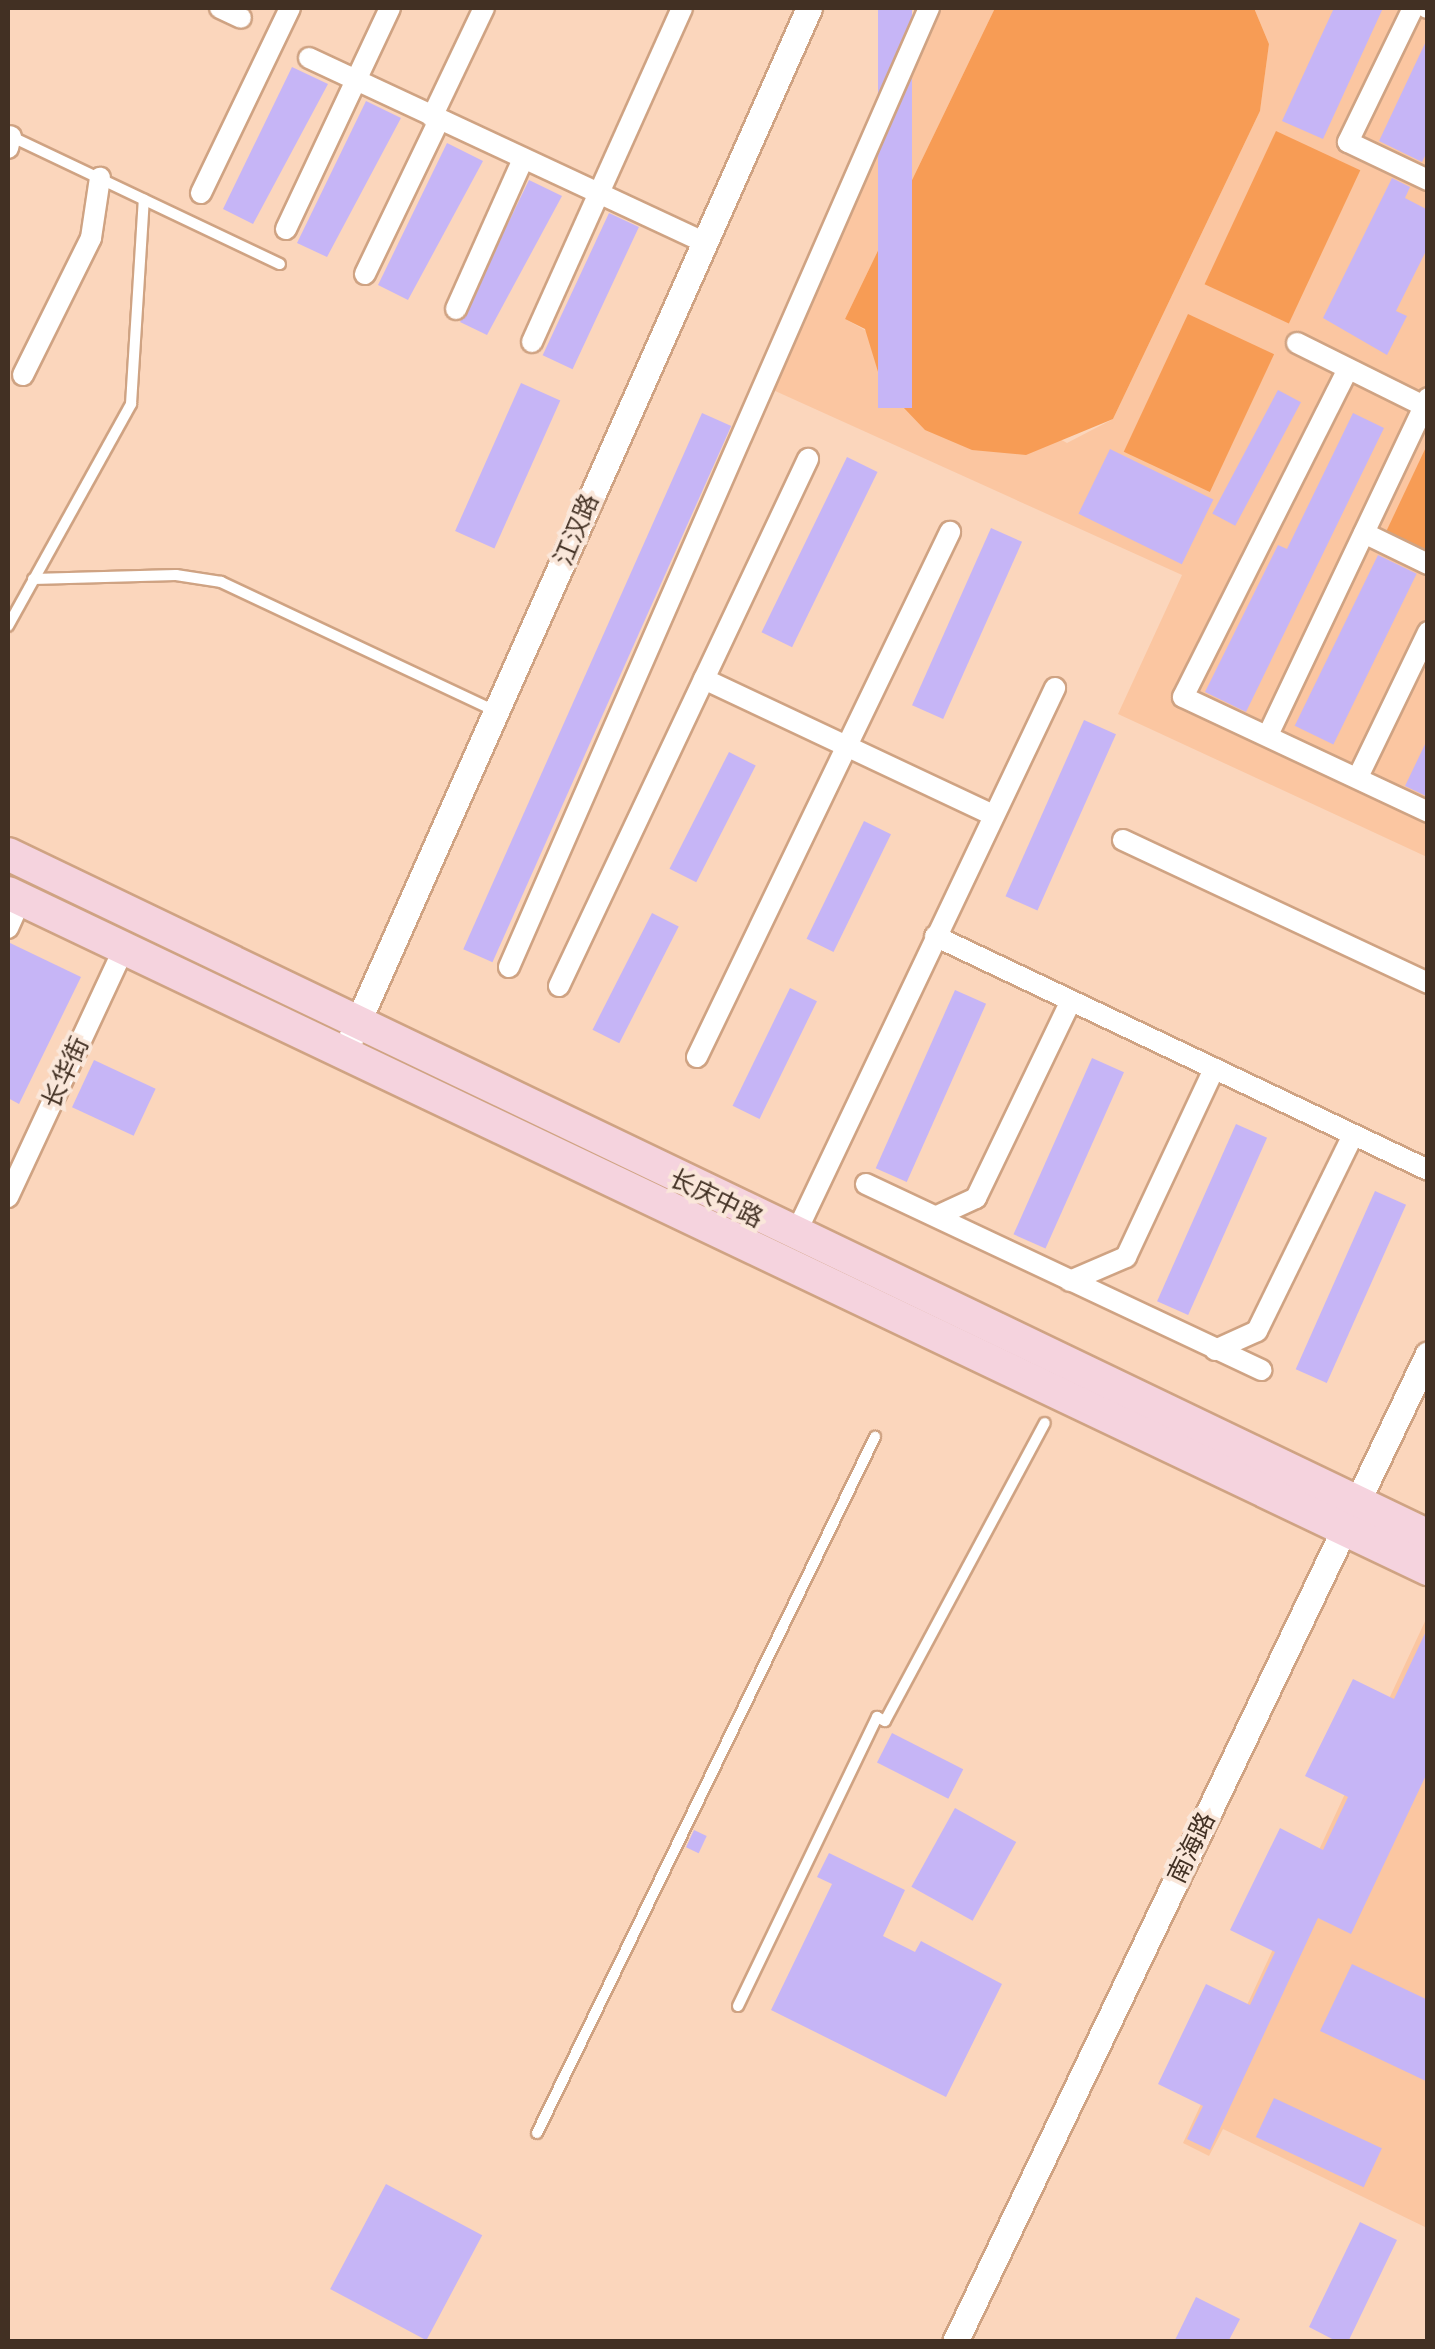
<!DOCTYPE html>
<meta charset="utf-8">
<style>
body{margin:0}
#map{position:relative;width:1435px;height:2349px;overflow:hidden;background:#fbd6bc;font-family:Poppins,"Noto Sans SC",sans-serif}
div>[style]{position:absolute}
.built>*{inset:0;background:#fbc6a1}
.green>*{inset:0;background:#f79c55;transform-origin:0 0}
.building>*{inset:0;background:#c6b5f6;transform-origin:0 0}
.roads{filter:drop-shadow(2px 0 #cfa383) drop-shadow(-2px 0 #cfa383) drop-shadow(0 2px #cfa383) drop-shadow(0 -2px #cfa383)}
.service>*{height:10px;margin:-5px;padding:0 5px;transform-origin:5px;border-radius:5px;background:#fff}
.minor>*{height:20px;margin:-10px;padding:0 10px;transform-origin:10px;border-radius:10px;background:#fff}
.tertiary>*{height:25px;margin:-12.5px;padding:0 12.5px;transform-origin:12.5px;border-radius:12.5px;background:#fff}
.primary>*{height:32px;margin:-16px;padding:0 16px;transform-origin:16px;border-radius:16px;background:#f5d3de}
span{translate:-50% -50%;white-space:nowrap;text-align:center;line-height:1.15;-webkit-text-stroke:8px #fae7da;paint-order:stroke}
.street-label{font-size:25px;color:#423023}
.frame{position:absolute;inset:0;border:10px solid #423023;pointer-events:none}
</style>
<div id="map">
<div class="built">
<i style="clip-path:polygon(938px 8px,995px 8px,845px 319px,1067px 443px,1113px 419px,1260px 111px,1269px 44px,1254px 8px,1427px 8px,1427px 857px,1118px 714px,1182px 575px,773px 390px)"></i>
<i style="clip-path:polygon(1427px 1617px,1427px 2228px,1223px 2129px,1209px 2156px,1183px 2143px)"></i>
</div>
<div class="green">
<i style="clip-path:polygon(995px 8px,1254px 8px,1269px 44px,1260px 111px,1113px 419px,1026px 455px,972px 450px,925px 430px,882px 385px,865px 329px,845px 319px)"></i>
<i style="left:1276px;top:131px;width:93px;height:169px;rotate:25deg"></i>
<i style="left:1188px;top:314px;width:95px;height:152px;rotate:25deg"></i>
<i style="clip-path:polygon(1427px 445px,1427px 554px,1385px 534px)"></i>
</div>
<div class="building">
<i style="left:878px;top:8px;width:34px;height:400px"></i>
<i style="clip-path:polygon(1334px 8px,1383px 8px,1323px 139px,1282px 121px)"></i>
<i style="clip-path:polygon(1428px 37px,1428px 150px,1422px 162px,1379px 141px)"></i>
<i style="clip-path:polygon(292px 67px,328px 84px,253px 224px,223px 209px)"></i>
<i style="clip-path:polygon(366px 101px,401px 118px,327px 257px,297px 243px)"></i>
<i style="clip-path:polygon(447px 143px,483px 161px,408px 300px,378px 285px)"></i>
<i style="clip-path:polygon(1392px 178px,1410px 187px,1405px 198px,1428px 210px,1428px 247px,1396px 311px,1407px 316px,1387px 355px,1323px 318px)"></i>
<i style="clip-path:polygon(529px 180px,562px 196px,487px 335px,460px 322px)"></i>
<i style="left:609px;top:213px;width:33px;height:157px;rotate:25deg"></i>
<i style="left:521px;top:383px;width:43px;height:162px;rotate:24deg"></i>
<i style="left:1278px;top:390px;width:26px;height:140px;rotate:28deg"></i>
<i style="left:702px;top:413px;width:32px;height:587px;rotate:24deg"></i>
<i style="clip-path:polygon(1353px 413px,1384px 428px,1246px 712px,1205px 692px,1278px 545px,1287px 549px)"></i>
<i style="left:1110px;top:449px;width:115px;height:72px;rotate:26deg"></i>
<i style="left:847px;top:457px;width:34px;height:195px;rotate:26deg"></i>
<i style="left:991px;top:528px;width:34px;height:194px;rotate:24deg"></i>
<i style="left:1378px;top:555px;width:43px;height:190px;rotate:26deg"></i>
<i style="left:1084px;top:720px;width:35px;height:193px;rotate:24deg"></i>
<i style="clip-path:polygon(1428px 738px,1428px 797px,1405px 786px)"></i>
<i style="left:729px;top:752px;width:30px;height:131px;rotate:27deg"></i>
<i style="left:864px;top:821px;width:30px;height:131px;rotate:26deg"></i>
<i style="left:652px;top:913px;width:30px;height:131px;rotate:27deg"></i>
<i style="clip-path:polygon(8px 942px,81px 977px,19px 1104px,8px 1098px)"></i>
<i style="left:790px;top:988px;width:30px;height:131px;rotate:26deg"></i>
<i style="left:955px;top:990px;width:34px;height:195px;rotate:24deg"></i>
<i style="left:1092px;top:1058px;width:35px;height:193px;rotate:24deg"></i>
<i style="left:94px;top:1060px;width:68px;height:52px;rotate:25deg"></i>
<i style="left:1236px;top:1124px;width:34px;height:194px;rotate:24deg"></i>
<i style="left:1375px;top:1191px;width:34px;height:195px;rotate:24deg"></i>
<i style="clip-path:polygon(1428px 1627px,1428px 1771px,1351px 1934px,1318px 1918px,1210px 2150px,1187px 2139px,1203px 2106px,1158px 2084px,1206px 1984px,1250px 2005px,1275px 1952px,1230px 1930px,1280px 1828px,1323px 1850px,1348px 1797px,1305px 1776px,1353px 1679px,1394px 1699px)"></i>
<i style="left:892px;top:1733px;width:80px;height:33px;rotate:27deg"></i>
<i style="left:955px;top:1808px;width:70px;height:90px;rotate:29deg"></i>
<i style="left:694px;top:1830px;width:14px;height:19px;rotate:25deg"></i>
<i style="clip-path:polygon(829px 1853px,905px 1890px,883px 1936px,915px 1952px,921px 1941px,1002px 1984px,946px 2097px,771px 2010px,832px 1884px,817px 1877px)"></i>
<i style="clip-path:polygon(1352px 1964px,1428px 2000px,1428px 2082px,1320px 2031px)"></i>
<i style="left:1274px;top:2098px;width:119px;height:43px;rotate:25deg"></i>
<i style="left:386px;top:2184px;width:109px;height:119px;rotate:28deg"></i>
<i style="clip-path:polygon(1360px 2222px,1397px 2240px,1348px 2342px,1338px 2342px,1309px 2327px)"></i>
<i style="clip-path:polygon(1196px 2297px,1240px 2319px,1228px 2342px,1174px 2342px)"></i>
</div>
<div class="roads">
<div class="service">
<i style="left:8px;top:135px;width:301px;rotate:25.4deg"></i>
<i style="left:33px;top:579px;width:143px;rotate:-1.6deg"></i>
<i style="left:176px;top:575px;width:46px;rotate:8.8deg"></i>
<i style="left:221px;top:582px;width:301px;rotate:25.2deg"></i>
<i style="left:8px;top:626px;width:254px;rotate:-61deg"></i>
<i style="left:131px;top:404px;width:205px;rotate:-86.4deg"></i>
<i style="left:738px;top:2006px;width:321px;rotate:-64.3deg"></i>
<i style="left:877px;top:1717px;width:9px;rotate:27deg"></i>
<i style="left:885px;top:1721px;width:338px;rotate:-61.8deg"></i>
<i style="left:537px;top:2133px;width:774px;rotate:-64.1deg"></i>
</div>
<div class="minor">
<i style="left:220px;top:8px;width:23px;rotate:25deg"></i>
<i style="left:1413px;top:8px;width:149px;rotate:115.9deg"></i>
<i style="left:1348px;top:142px;width:89px;rotate:25.4deg"></i>
<i style="left:1427px;top:8px;width:1px"></i>
<i style="left:309px;top:58px;width:436px;rotate:25deg"></i>
<i style="left:432px;top:117px;width:121px;rotate:-64.5deg"></i>
<i style="left:8px;top:148px;width:12px;rotate:-76deg"></i>
<i style="left:201px;top:193px;width:205px;rotate:-64.3deg"></i>
<i style="left:286px;top:229px;width:244px;rotate:-64.8deg"></i>
<i style="left:365px;top:274px;width:171px;rotate:-64.3deg"></i>
<i style="left:456px;top:309px;width:164px;rotate:-65.9deg"></i>
<i style="left:532px;top:342px;width:366px;rotate:-65.8deg"></i>
<i style="left:1297px;top:343px;width:146px;rotate:26.4deg"></i>
<i style="left:1348px;top:369px;width:367px;rotate:116.7deg"></i>
<i style="left:1183px;top:697px;width:271px;rotate:25.1deg"></i>
<i style="left:23px;top:375px;width:153px;rotate:-63.6deg"></i>
<i style="left:91px;top:238px;width:61px;rotate:-81.5deg"></i>
<i style="left:1364px;top:533px;width:71px;rotate:25.8deg"></i>
<i style="left:704px;top:679px;width:319px;rotate:25.2deg"></i>
<i style="left:1268px;top:735px;width:373px;rotate:-64.6deg"></i>
<i style="left:1358px;top:777px;width:161px;rotate:-64.2deg"></i>
<i style="left:1123px;top:840px;width:337px;rotate:25.1deg"></i>
<i style="left:8px;top:928px;width:32px;rotate:-66deg"></i>
<i style="left:935px;top:936px;width:546px;rotate:25.39deg"></i>
<i style="left:509px;top:967px;width:1047px;rotate:-66.35deg"></i>
<i style="left:559px;top:986px;width:583px;rotate:-64.71deg"></i>
<i style="left:697px;top:1057px;width:583px;rotate:-64.27deg"></i>
<i style="left:866px;top:1184px;width:437px;rotate:25.2deg"></i>
<i style="left:8px;top:1197px;width:275px;rotate:-65deg"></i>
<i style="left:937px;top:1216px;width:43px;rotate:-24.8deg"></i>
<i style="left:976px;top:1198px;width:219px;rotate:-64.3deg"></i>
<i style="left:794px;top:1237px;width:608px;rotate:-64.57deg"></i>
<i style="left:1070px;top:1281px;width:61px;rotate:-23.2deg"></i>
<i style="left:1126px;top:1257px;width:208px;rotate:-64.9deg"></i>
<i style="left:1215px;top:1350px;width:46px;rotate:-24.3deg"></i>
<i style="left:1257px;top:1331px;width:218px;rotate:-63.9deg"></i>
</div>
<div class="tertiary">
<i style="left:352px;top:1035px;width:1124px;rotate:-66.01deg"></i>
<i style="left:955px;top:2342px;width:1095px;rotate:-64.42deg"></i>
</div>
<div class="primary">
<i style="left:8px;top:854px;width:1575px;rotate:25.65deg"></i>
<i style="left:8px;top:893px;width:1573px;rotate:25.46deg"></i>
</div>
</div>
<div class="street-label">
<span style="left:577px;top:530px;rotate:-67deg">江汉路</span>
<span style="left:66px;top:1073px;rotate:-65deg">长华街</span>
<span style="left:716px;top:1199px;rotate:26deg">长庆中路</span>
<span style="left:1192px;top:1848px;rotate:-64deg">南海路</span>
</div>
<div class="frame"></div>
</div>
